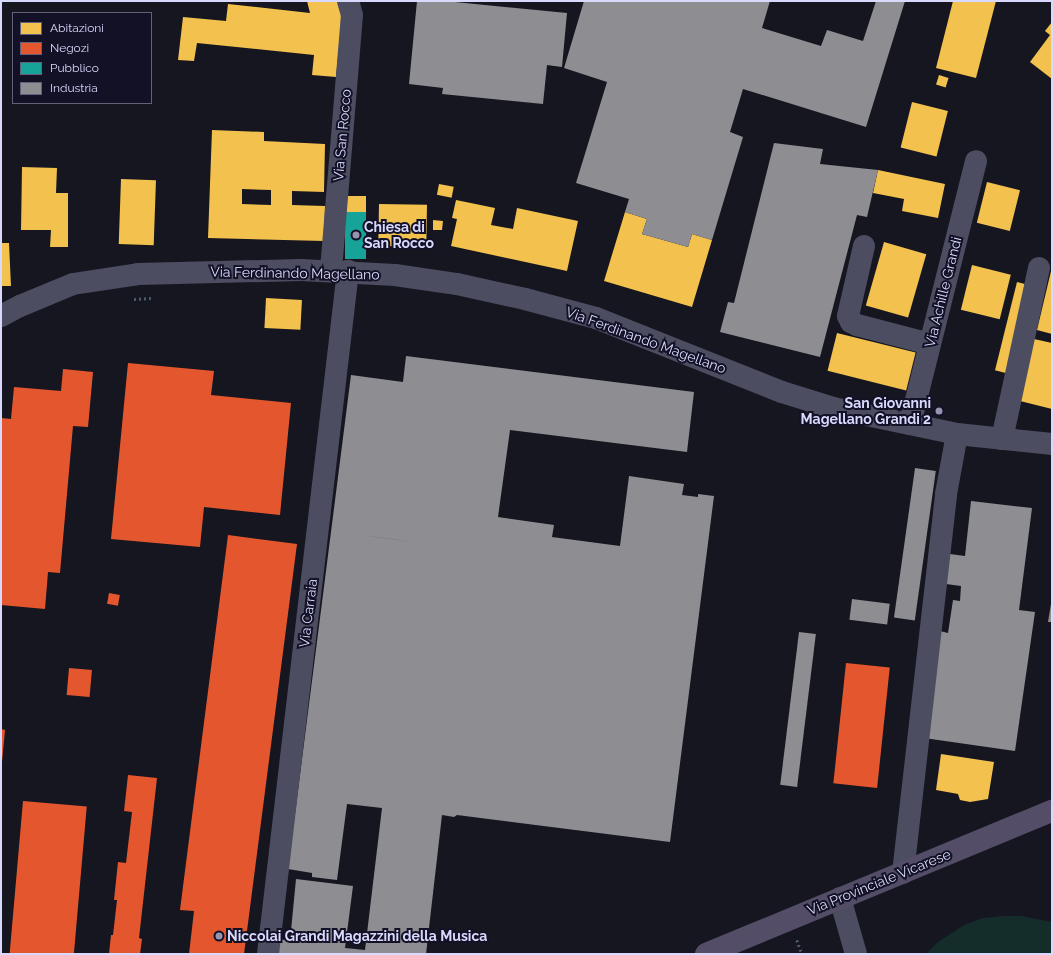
<!DOCTYPE html>
<style>
body{margin:0}
#map{position:relative;width:1053px;height:955px;overflow:hidden;background:#161621;font-family:Raleway,sans-serif}
div>[style]{position:absolute}
.green>*{inset:0;background:#142c2a}
.homes>*{inset:0;background:#f2c14e;transform-origin:0 0}
.shops>*{inset:0;background:#e4572e;transform-origin:0 0}
.public>*{inset:0;background:#17a398;transform-origin:0 0}
.industry>*{inset:0;background:#8d8d92;transform-origin:0 0}
.path>*{height:2.5px;margin-top:-1.25px;transform-origin:0;background:repeating-linear-gradient(90deg,#4c5c66 0 2px,transparent 0 5px)}
.minor>*{height:22px;margin:-11px;padding:0 11px;transform-origin:11px;border-radius:11px;background:#4c4d61}
.major>*{height:22px;margin:-11px;padding:0 11px;transform-origin:11px;border-radius:11px;background:#534d67}
.dots>*{width:11px;height:11px;translate:-50% -50%;box-sizing:border-box;border:2px solid #121126;border-radius:50%}
span{translate:-50% -50%;white-space:nowrap;text-align:center;line-height:1.15;-webkit-text-stroke:4px #121126;paint-order:stroke}
.street-label{font-size:14px;color:#d9d9fd}
.poi-label{font-size:14px;color:#d9d9fd;font-weight:700}
.left{translate:0 -50%;text-align:left}
.right{translate:-100% -50%;text-align:right}
.frame{position:absolute;inset:0;border:2px solid #d9d9fd;pointer-events:none}
.legend{position:absolute;left:12px;top:12px;width:140px;height:92px;box-sizing:border-box;background:#121126;border:1px solid #62617c;margin:0;padding:5px 7px;list-style:none;font-size:12px;color:#d9d9fd}
.legend li{display:flex;align-items:center;gap:8px;height:20px}
.legend b{width:20px;border:1px solid #62617c}
</style>
<div id="map">
<div class="green">
<i style="clip-path:polygon(1003px 916px,1021px 916px,1052px 922px,1052px 954px,926px 954px,938px 942px,964px 925px,983px 918px)"></i>
</div>
<div class="homes">
<i style="clip-path:polygon(307px 1px,338px 1px,342px 16px,336px 77px,312px 75px,314px 55px,197px 43px,194px 61px,178px 60px,183px 17px,226px 21px,228px 4px,310px 13px)"></i>
<i style="clip-path:polygon(953px 1px,996px 1px,976px 78px,936px 68px)"></i>
<i style="clip-path:polygon(1052px 22px,1052px 79px,1030px 62px,1050px 35px,1045px 31px)"></i>
<i style="left:939px;top:75px;width:10px;height:10px;rotate:17deg"></i>
<i style="left:912px;top:102px;width:37px;height:47px;rotate:14deg"></i>
<i style="clip-path:polygon(evenodd,212px 130px,264px 132px,264px 141px,325px 144px,324px 192px,292px 191px,292px 205px,325px 206px,324px 241px,208px 238px,212px 130px,242px 189px,271px 190px,271px 205px,242px 204px,242px 189px)"></i>
<i style="clip-path:polygon(22px 167px,57px 168px,56px 193px,68px 193px,68px 247px,50px 247px,51px 230px,21px 230px)"></i>
<i style="clip-path:polygon(878px 170px,945px 184px,938px 218px,902px 211px,904px 199px,873px 193px)"></i>
<i style="left:121px;top:179px;width:35px;height:65px;rotate:2deg"></i>
<i style="left:987px;top:182px;width:34px;height:42px;rotate:14deg"></i>
<i style="left:439px;top:184px;width:15px;height:11px;rotate:11deg"></i>
<i style="left:346px;top:196px;width:20px;height:16px"></i>
<i style="clip-path:polygon(456px 200px,495px 208px,491px 225px,513px 229px,517px 208px,578px 221px,567px 271px,451px 246px,457px 219px,452px 218px)"></i>
<i style="left:379px;top:204px;width:48px;height:42px;rotate:1deg"></i>
<i style="clip-path:polygon(625px 212px,647px 219px,642px 234px,688px 247px,692px 234px,712px 240px,692px 307px,604px 281px)"></i>
<i style="clip-path:polygon(433px 220px,443px 221px,442px 230px,433px 230px)"></i>
<i style="left:884px;top:242px;width:44px;height:66px;rotate:16deg"></i>
<i style="clip-path:polygon(1px 243px,9px 243px,11px 286px,1px 286px)"></i>
<i style="left:972px;top:265px;width:40px;height:46px;rotate:14deg"></i>
<i style="clip-path:polygon(1052px 267px,1052px 334px,1037px 330px)"></i>
<i style="left:1017px;top:282px;width:12px;height:91px;rotate:14deg"></i>
<i style="left:266px;top:298px;width:36px;height:30px;rotate:3deg"></i>
<i style="left:837px;top:333px;width:81px;height:39px;rotate:14deg"></i>
<i style="clip-path:polygon(1034px 339px,1052px 343px,1052px 409px,1020px 401px)"></i>
<i style="clip-path:polygon(941px 754px,994px 762px,988px 799px,970px 802px,960px 800px,958px 794px,936px 790px)"></i>
</div>
<div class="shops">
<i style="clip-path:polygon(128px 363px,214px 371px,211px 395px,291px 403px,280px 515px,204px 507px,200px 547px,111px 539px)"></i>
<i style="clip-path:polygon(63px 369px,93px 372px,88px 427px,73px 426px,60px 573px,48px 572px,45px 609px,1px 605px,1px 418px,11px 419px,14px 387px,61px 391px)"></i>
<i style="clip-path:polygon(228px 535px,297px 544px,244px 954px,189px 954px,194px 911px,180px 910px)"></i>
<i style="left:109px;top:593px;width:11px;height:11px;rotate:10deg"></i>
<i style="left:846px;top:663px;width:44px;height:121px;rotate:6deg"></i>
<i style="left:69px;top:668px;width:23px;height:27px;rotate:5deg"></i>
<i style="clip-path:polygon(1px 729px,5px 730px,2px 762px,1px 762px)"></i>
<i style="clip-path:polygon(128px 775px,157px 778px,139px 938px,142px 939px,140px 954px,109px 954px,111px 935px,113px 935px,117px 900px,114px 900px,118px 862px,126px 863px,132px 812px,124px 811px)"></i>
<i style="left:23px;top:801px;width:64px;height:154px;rotate:5deg"></i>
</div>
<div class="public">
<i style="left:345px;top:212px;width:21px;height:47px"></i>
</div>
<div class="industry">
<i style="clip-path:polygon(417px 1px,445px 1px,567px 13px,562px 67px,547px 65px,543px 104px,442px 94px,443px 88px,409px 84px)"></i>
<i style="clip-path:polygon(584px 1px,770px 1px,762px 28px,821px 46px,827px 30px,863px 41px,876px 1px,905px 1px,866px 127px,743px 89px,730px 132px,743px 137px,712px 240px,692px 234px,688px 247px,642px 234px,647px 219px,625px 212px,629px 199px,576px 183px,607px 82px,564px 68px)"></i>
<i style="clip-path:polygon(774px 143px,823px 149px,820px 164px,878px 170px,867px 217px,857px 215px,820px 357px,720px 332px,728px 302px,734px 303px)"></i>
<i style="clip-path:polygon(evenodd,406px 356px,694px 392px,687px 452px,510px 430px,498px 517px,554px 525px,552px 537px,620px 546px,629px 476px,684px 484px,682px 495px,698px 497px,698px 494px,714px 496px,670px 842px,457px 815px,454px 817px,442px 815px,426px 954px,277px 954px,279px 939px,290px 941px,296px 879px,353px 886px,345px 948px,365px 950px,382px 808px,347px 804px,337px 880px,312px 877px,312px 873px,288px 869px,351px 375px,403px 382px,406px 356px,362px 535px,383px 538px,420px 543px,362px 535px)"></i>
<i style="left:915px;top:468px;width:21px;height:151px;rotate:8deg"></i>
<i style="clip-path:polygon(971px 501px,1032px 508px,1019px 610px,1035px 612px,1015px 751px,924px 738px,940px 631px,948px 633px,953px 600px,960px 601px,961px 586px,946px 584px,950px 554px,965px 556px)"></i>
<i style="left:852px;top:599px;width:38px;height:21px;rotate:7deg"></i>
<i style="clip-path:polygon(1051px 604px,1052px 604px,1052px 622px,1048px 622px)"></i>
<i style="left:799px;top:632px;width:17px;height:154px;rotate:7deg"></i>
</div>
<div class="path">
<i style="left:134px;top:299px;width:17px;rotate:-3deg"></i>
<i style="left:797px;top:940px;width:15px;rotate:70deg"></i>
</div>
<div class="minor">
<i style="left:864px;top:246px;width:72px;rotate:102.9deg"></i>
<i style="left:848px;top:316px;width:7px;rotate:63deg"></i>
<i style="left:851px;top:322px;width:7px;rotate:27deg"></i>
<i style="left:857px;top:325px;width:75px;rotate:14.6deg"></i>
<i style="left:331px;top:270px;width:256px;rotate:-85.3deg"></i>
<i style="left:352px;top:15px;width:15px;rotate:-106deg"></i>
<i style="left:1px;top:316px;width:21px;rotate:-28deg"></i>
<i style="left:20px;top:306px;width:57px;rotate:-22.5deg"></i>
<i style="left:73px;top:284px;width:66px;rotate:-8.7deg"></i>
<i style="left:138px;top:274px;width:163px;rotate:-1.4deg"></i>
<i style="left:301px;top:270px;width:94px;rotate:3deg"></i>
<i style="left:395px;top:275px;width:63px;rotate:8.3deg"></i>
<i style="left:457px;top:284px;width:70px;rotate:12.4deg"></i>
<i style="left:525px;top:299px;width:73px;rotate:15deg"></i>
<i style="left:596px;top:318px;width:200px;rotate:21.7deg"></i>
<i style="left:782px;top:392px;width:53px;rotate:17.4deg"></i>
<i style="left:833px;top:408px;width:127px;rotate:11.8deg"></i>
<i style="left:957px;top:434px;width:96px;rotate:6deg"></i>
<i style="left:910px;top:424px;width:271px;rotate:-75.9deg"></i>
<i style="left:1002px;top:439px;width:175px;rotate:-77.8deg"></i>
<i style="left:903px;top:873px;width:381px;rotate:-83.5deg"></i>
<i style="left:946px;top:494px;width:61px;rotate:-79.6deg"></i>
<i style="left:840px;top:898px;width:58px;rotate:74.1deg"></i>
<i style="left:268px;top:954px;width:688px;rotate:-83.32deg"></i>
</div>
<div class="major">
<i style="left:706px;top:954px;width:374px;rotate:-22.5deg"></i>
</div>
<div class="dots">
<i style="left:356px;top:235px;background:#9595b0"></i>
<i style="left:939px;top:411px;background:#9595b0"></i>
<i style="left:219px;top:936px;background:#9595b0"></i>
</div>
<div class="street-label">
<span style="left:342px;top:135px;rotate:-85deg">Via San Rocco</span>
<span style="left:295px;top:273px;rotate:1deg">Via Ferdinando Magellano</span>
<span style="left:943px;top:292px;rotate:-76deg">Via Achille Grandi</span>
<span style="left:646px;top:340px;rotate:20deg">Via Ferdinando Magellano</span>
<span style="left:308px;top:613px;rotate:-83deg">Via Carraia</span>
<span style="left:879px;top:882px;rotate:-22deg">Via Provinciale Vicarese</span>
</div>
<div class="poi-label">
<span class="left" style="left:364px;top:235px">Chiesa di<br>San Rocco</span>
<span class="right" style="left:931px;top:411px">San Giovanni<br>Magellano Grandi 2</span>
<span class="left" style="left:227px;top:936px">Niccolai Grandi Magazzini della Musica</span>
</div>
<div class="frame"></div>
<ul class="legend">
<li><b style="height:11px;background:#f2c14e"></b>Abitazioni</li>
<li><b style="height:11px;background:#e4572e"></b>Negozi</li>
<li><b style="height:11px;background:#17a398"></b>Pubblico</li>
<li><b style="height:11px;background:#8d8d92"></b>Industria</li>
</ul>
</div>
